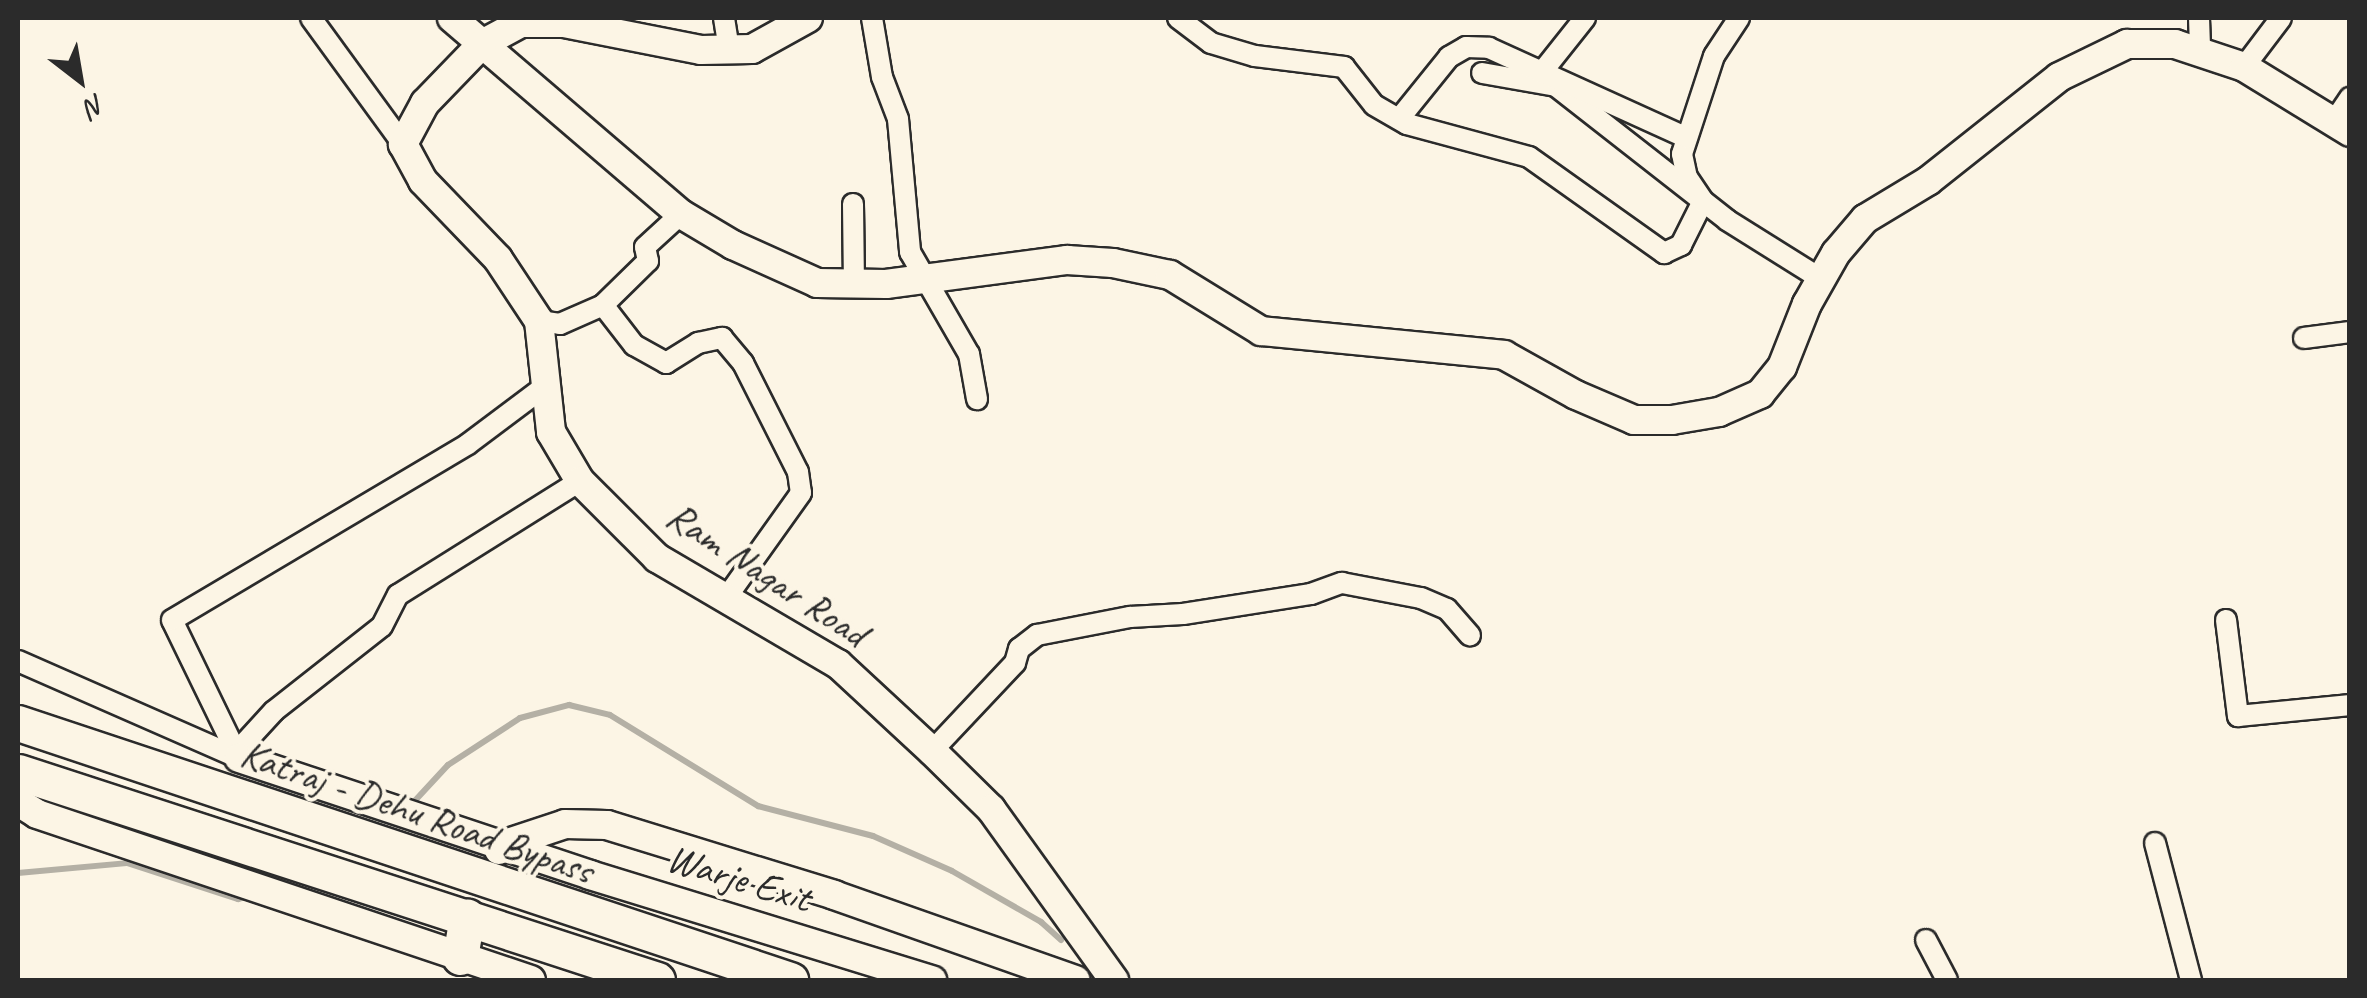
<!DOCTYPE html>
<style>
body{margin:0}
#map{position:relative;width:2367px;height:998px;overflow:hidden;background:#fcf5e5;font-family:Caveat,sans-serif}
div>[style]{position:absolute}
.stream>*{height:6px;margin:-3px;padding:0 3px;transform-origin:3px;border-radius:3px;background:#b4b0a5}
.roads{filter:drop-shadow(2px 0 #2b2b2b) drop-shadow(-2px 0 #2b2b2b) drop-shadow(0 2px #2b2b2b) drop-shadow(0 -2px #2b2b2b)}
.minor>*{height:20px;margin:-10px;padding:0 10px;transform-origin:10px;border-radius:10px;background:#fcf5e5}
.tertiary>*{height:28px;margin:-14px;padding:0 14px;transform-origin:14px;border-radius:14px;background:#fcf5e5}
.trunk>*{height:35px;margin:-17.5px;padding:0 17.5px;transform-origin:17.5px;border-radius:17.5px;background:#fcf5e5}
span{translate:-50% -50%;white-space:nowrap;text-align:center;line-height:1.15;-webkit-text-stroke:8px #fcf5e5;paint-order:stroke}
.street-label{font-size:40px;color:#2b2b2b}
.frame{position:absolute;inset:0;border:20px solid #2b2b2b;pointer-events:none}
.north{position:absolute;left:30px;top:30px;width:100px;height:100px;-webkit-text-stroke:8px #fcf5e5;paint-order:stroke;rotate:149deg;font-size:28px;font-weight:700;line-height:40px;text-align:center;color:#2b2b2b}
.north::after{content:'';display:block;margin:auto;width:35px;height:45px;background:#2b2b2b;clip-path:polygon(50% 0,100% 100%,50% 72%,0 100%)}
</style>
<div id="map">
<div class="stream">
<i style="left:410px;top:806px;width:56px;rotate:-47.2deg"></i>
<i style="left:448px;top:765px;width:86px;rotate:-33.1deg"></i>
<i style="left:520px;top:718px;width:51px;rotate:-14.9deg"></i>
<i style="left:569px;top:705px;width:42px;rotate:13.7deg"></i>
<i style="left:610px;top:715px;width:174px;rotate:31.6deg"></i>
<i style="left:758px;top:806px;width:119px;rotate:14.6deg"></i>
<i style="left:873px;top:836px;width:86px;rotate:23.9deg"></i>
<i style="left:952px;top:871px;width:103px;rotate:29.8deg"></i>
<i style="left:1041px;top:922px;width:27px;rotate:42deg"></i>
<i style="left:18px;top:873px;width:109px;rotate:-5.2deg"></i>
<i style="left:127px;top:863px;width:117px;rotate:18deg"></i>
<i style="left:238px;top:899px;width:11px;rotate:-15deg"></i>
</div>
<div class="roads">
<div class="minor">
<i style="left:311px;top:18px;width:156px;rotate:53.9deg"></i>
<i style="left:724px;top:18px;width:31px;rotate:81deg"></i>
<i style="left:872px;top:18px;width:60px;rotate:80.4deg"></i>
<i style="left:882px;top:77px;width:45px;rotate:69.1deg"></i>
<i style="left:898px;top:119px;width:134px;rotate:84.8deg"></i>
<i style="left:910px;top:252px;width:118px;rotate:60deg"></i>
<i style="left:969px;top:354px;width:46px;rotate:79.9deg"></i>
<i style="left:1178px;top:18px;width:41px;rotate:37.1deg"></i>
<i style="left:1211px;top:43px;width:46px;rotate:16.5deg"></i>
<i style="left:1255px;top:56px;width:90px;rotate:7deg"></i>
<i style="left:1344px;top:67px;width:48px;rotate:51.7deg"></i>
<i style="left:1374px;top:105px;width:38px;rotate:30deg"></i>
<i style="left:1407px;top:124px;width:126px;rotate:15.1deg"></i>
<i style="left:1529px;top:157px;width:166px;rotate:35.4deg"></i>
<i style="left:1664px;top:253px;width:19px;rotate:-25deg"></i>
<i style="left:1681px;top:245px;width:49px;rotate:-63.4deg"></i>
<i style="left:1703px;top:201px;width:187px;rotate:-142deg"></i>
<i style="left:1556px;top:86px;width:75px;rotate:-170deg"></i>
<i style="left:1739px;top:18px;width:45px;rotate:123.3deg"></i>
<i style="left:1714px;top:56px;width:103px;rotate:108.1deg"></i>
<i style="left:1682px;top:154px;width:24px;rotate:78deg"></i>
<i style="left:1687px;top:177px;width:29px;rotate:56deg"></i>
<i style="left:1703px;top:201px;width:31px;rotate:38deg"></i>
<i style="left:1727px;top:220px;width:111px;rotate:32.1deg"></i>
<i style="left:2199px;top:18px;width:34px;rotate:88deg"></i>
<i style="left:2244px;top:67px;width:61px;rotate:-52.9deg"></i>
<i style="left:1542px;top:72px;width:69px;rotate:-51.5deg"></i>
<i style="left:1399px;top:119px;width:80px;rotate:-51.1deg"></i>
<i style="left:1449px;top:57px;width:20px;rotate:-30deg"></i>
<i style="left:1466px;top:47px;width:23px;rotate:2deg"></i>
<i style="left:1489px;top:48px;width:217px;rotate:24.4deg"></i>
<i style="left:2335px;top:120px;width:27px;rotate:-56deg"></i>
<i style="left:853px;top:204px;width:79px;rotate:89.3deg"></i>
<i style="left:603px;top:305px;width:51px;rotate:52.2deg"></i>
<i style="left:634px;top:345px;width:37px;rotate:29deg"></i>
<i style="left:666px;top:363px;width:38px;rotate:-32deg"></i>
<i style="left:698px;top:343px;width:25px;rotate:-12deg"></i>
<i style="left:722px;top:338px;width:33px;rotate:50deg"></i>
<i style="left:743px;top:363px;width:122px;rotate:63.2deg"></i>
<i style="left:798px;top:472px;width:21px;rotate:82deg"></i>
<i style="left:801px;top:493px;width:129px;rotate:125.5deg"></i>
<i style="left:539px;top:321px;width:21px;rotate:8deg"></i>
<i style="left:560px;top:324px;width:47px;rotate:-23.8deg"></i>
<i style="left:603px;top:305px;width:63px;rotate:-44.4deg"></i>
<i style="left:648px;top:261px;width:14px;rotate:-102deg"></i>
<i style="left:645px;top:247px;width:49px;rotate:-42.5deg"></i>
<i style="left:2304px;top:338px;width:46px;rotate:-7.4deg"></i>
<i style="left:2226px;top:620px;width:97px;rotate:82.9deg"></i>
<i style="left:2238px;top:716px;width:113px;rotate:-5.6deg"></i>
<i style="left:18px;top:661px;width:241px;rotate:23.7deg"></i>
<i style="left:239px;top:758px;width:153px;rotate:-115.9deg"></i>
<i style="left:172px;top:620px;width:344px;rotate:-30.7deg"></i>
<i style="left:468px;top:444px;width:95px;rotate:-36.9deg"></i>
<i style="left:932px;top:751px;width:121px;rotate:-46.7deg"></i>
<i style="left:1015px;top:663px;width:15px;rotate:-74deg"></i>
<i style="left:1019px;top:649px;width:23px;rotate:-38deg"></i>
<i style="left:1037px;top:635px;width:95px;rotate:-11deg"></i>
<i style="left:1130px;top:617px;width:53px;rotate:-3.2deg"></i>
<i style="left:1183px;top:614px;width:130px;rotate:-8.9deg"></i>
<i style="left:1311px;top:594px;width:33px;rotate:-20deg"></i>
<i style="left:1342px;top:583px;width:80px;rotate:10.8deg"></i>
<i style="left:1421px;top:598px;width:28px;rotate:23deg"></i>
<i style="left:1447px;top:609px;width:35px;rotate:49deg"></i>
<i style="left:239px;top:758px;width:11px;rotate:-80deg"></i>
<i style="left:241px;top:747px;width:49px;rotate:-47.5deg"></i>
<i style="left:274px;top:711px;width:137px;rotate:-38.2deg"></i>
<i style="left:382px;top:626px;width:35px;rotate:-63deg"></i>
<i style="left:398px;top:595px;width:215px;rotate:-32.1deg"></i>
<i style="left:2155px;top:843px;width:142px;rotate:75.3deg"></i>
<i style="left:1926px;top:940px;width:45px;rotate:62.3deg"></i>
</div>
<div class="tertiary">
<i style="left:452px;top:18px;width:301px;rotate:40.6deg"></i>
<i style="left:681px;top:214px;width:61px;rotate:30.8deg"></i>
<i style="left:733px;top:245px;width:92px;rotate:24.3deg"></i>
<i style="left:817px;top:283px;width:69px;rotate:0.8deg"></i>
<i style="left:886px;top:284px;width:183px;rotate:-7.6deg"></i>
<i style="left:1067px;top:260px;width:46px;rotate:3.7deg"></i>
<i style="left:1113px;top:263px;width:58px;rotate:11.9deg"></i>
<i style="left:1170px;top:275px;width:107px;rotate:31.6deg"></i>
<i style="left:1261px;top:331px;width:244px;rotate:5.6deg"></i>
<i style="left:1504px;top:355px;width:82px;rotate:29.1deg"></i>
<i style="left:1576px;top:395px;width:63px;rotate:23.3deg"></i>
<i style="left:1634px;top:420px;width:38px"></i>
<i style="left:1672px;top:420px;width:48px;rotate:-9.7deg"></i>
<i style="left:1719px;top:412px;width:45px;rotate:-23.7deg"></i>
<i style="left:1760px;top:394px;width:35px;rotate:-51deg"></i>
<i style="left:1782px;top:367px;width:68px;rotate:-68.4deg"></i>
<i style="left:1807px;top:304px;width:59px;rotate:-60.4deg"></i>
<i style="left:1836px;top:253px;width:45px;rotate:-49.5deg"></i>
<i style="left:1865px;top:219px;width:74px;rotate:-31.1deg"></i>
<i style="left:1928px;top:181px;width:167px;rotate:-38.4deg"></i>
<i style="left:2059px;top:77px;width:76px;rotate:-25.9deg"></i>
<i style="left:2127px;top:44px;width:48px"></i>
<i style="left:2175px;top:44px;width:73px;rotate:18.4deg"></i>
<i style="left:2244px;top:67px;width:124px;rotate:31.5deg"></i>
<i style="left:808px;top:18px;width:64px;rotate:151deg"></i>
<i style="left:752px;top:49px;width:51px;rotate:178.9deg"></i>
<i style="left:701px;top:50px;width:141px;rotate:-168.9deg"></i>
<i style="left:563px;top:23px;width:42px;rotate:180deg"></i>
<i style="left:521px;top:23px;width:44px;rotate:151.7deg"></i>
<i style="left:482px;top:44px;width:82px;rotate:134deg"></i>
<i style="left:425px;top:103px;width:47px;rotate:118.2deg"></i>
<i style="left:403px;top:144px;width:42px;rotate:61.6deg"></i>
<i style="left:423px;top:181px;width:108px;rotate:46.1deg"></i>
<i style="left:498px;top:259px;width:74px;rotate:56.5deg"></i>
<i style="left:539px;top:321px;width:112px;rotate:83.8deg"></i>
<i style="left:551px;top:432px;width:57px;rotate:59.4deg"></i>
<i style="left:580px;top:481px;width:109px;rotate:45deg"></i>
<i style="left:657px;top:558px;width:210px;rotate:30.4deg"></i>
<i style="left:838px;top:664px;width:128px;rotate:42.8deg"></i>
<i style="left:932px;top:751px;width:83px;rotate:44.5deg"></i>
<i style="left:991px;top:809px;width:211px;rotate:54.3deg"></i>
<i style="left:239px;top:758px;width:370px;rotate:18.4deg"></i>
<i style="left:590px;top:875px;width:358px;rotate:17.1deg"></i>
<i style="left:18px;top:802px;width:22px;rotate:32deg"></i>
<i style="left:37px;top:814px;width:521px;rotate:18.57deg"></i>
<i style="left:499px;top:850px;width:6px;rotate:-59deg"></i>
<i style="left:502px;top:845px;width:66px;rotate:-18.4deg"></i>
<i style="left:565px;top:824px;width:42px;rotate:1.4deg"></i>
<i style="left:607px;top:825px;width:238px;rotate:17.1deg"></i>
<i style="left:834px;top:895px;width:256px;rotate:19.4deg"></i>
</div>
<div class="trunk">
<i style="left:18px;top:723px;width:814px;rotate:18.41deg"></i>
<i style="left:18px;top:772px;width:672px;rotate:18.03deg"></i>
<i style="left:460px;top:957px;width:41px;rotate:-80.1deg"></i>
</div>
</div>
<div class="street-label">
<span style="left:767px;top:574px;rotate:33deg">Ram Nagar Road</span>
<span style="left:417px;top:812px;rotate:19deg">Katraj - Dehu Road Bypass</span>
<span style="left:739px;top:878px;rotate:17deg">Warje Exit</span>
</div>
<div class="frame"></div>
<div class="north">N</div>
</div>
